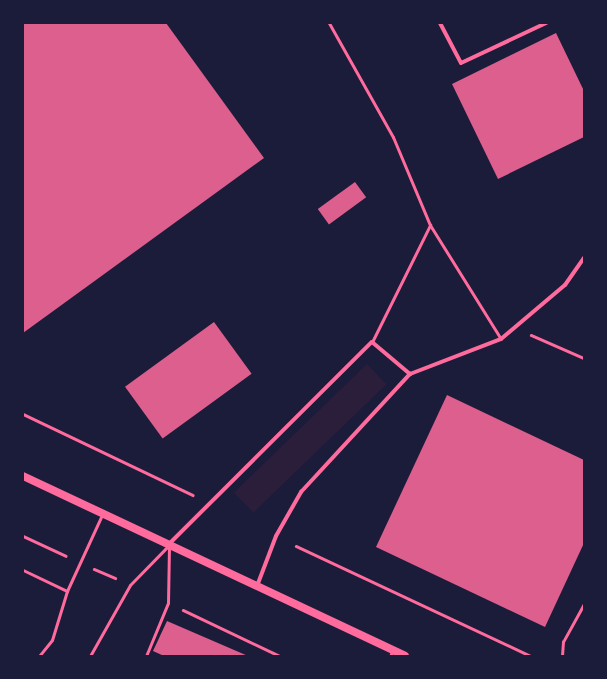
<!DOCTYPE html>
<style>
body{margin:0}
#map{position:relative;width:607px;height:679px;overflow:hidden;background:#1b1b3a;font-family:Arial,sans-serif}
div>[style]{position:absolute}
.green>*{inset:0;background:#2a1e3b;transform-origin:0 0}
.building>*{inset:0;background:#dd5f8e;transform-origin:0 0}
.path>*{height:2.5px;margin:-1.25px;padding:0 1.25px;transform-origin:1.25px;border-radius:1.25px;background:#ff6b9d}
.service>*{height:3px;margin:-1.5px;padding:0 1.5px;transform-origin:1.5px;border-radius:1.5px;background:#ff6b9d}
.minor>*{height:4px;margin:-2px;padding:0 2px;transform-origin:2px;border-radius:2px;background:#ff6b9d}
.secondary>*{height:8px;margin:-4px;padding:0 4px;transform-origin:4px;border-radius:4px;background:#ff6b9d}
span{translate:-50% -50%;white-space:nowrap;text-align:center;line-height:1.15;-webkit-text-stroke:3px #1b1b3a;paint-order:stroke}
.frame{position:absolute;inset:0;border:24px solid #1b1b3a;pointer-events:none}
</style>
<div id="map">
<div class="green">
<i style="left:367px;top:364px;width:28px;height:185px;rotate:46deg"></i>
</div>
<div class="building">
<i style="clip-path:polygon(23px 23px,166px 23px,264px 158px,23px 333px)"></i>
<i style="clip-path:polygon(556px 33px,584px 91px,584px 137px,498px 179px,452px 84px)"></i>
<i style="left:355px;top:182px;width:19px;height:46px;rotate:54deg"></i>
<i style="left:214px;top:322px;width:64px;height:110px;rotate:54deg"></i>
<i style="clip-path:polygon(447px 395px,584px 460px,584px 543px,545px 627px,376px 547px)"></i>
<i style="clip-path:polygon(167px 621px,248px 656px,164px 656px,153px 651px)"></i>
</div>
<div class="path">
<i style="left:531px;top:335px;width:58px;rotate:23.5deg"></i>
<i style="left:23px;top:414px;width:188px;rotate:25.5deg"></i>
<i style="left:23px;top:536px;width:47px;rotate:24.9deg"></i>
<i style="left:296px;top:546px;width:259px;rotate:25.1deg"></i>
<i style="left:94px;top:569px;width:23px;rotate:23deg"></i>
<i style="left:183px;top:610px;width:107px;rotate:25.4deg"></i>
<i style="left:562px;top:656px;width:14px;rotate:-86deg"></i>
<i style="left:563px;top:642px;width:43px;rotate:-61.1deg"></i>
</div>
<div class="service">
<i style="left:329px;top:23px;width:131px;rotate:60.7deg"></i>
<i style="left:393px;top:137px;width:95px;rotate:67.2deg"></i>
<i style="left:430px;top:225px;width:134px;rotate:58.1deg"></i>
<i style="left:372px;top:342px;width:131px;rotate:-63.6deg"></i>
<i style="left:23px;top:570px;width:49px;rotate:25.5deg"></i>
<i style="left:67px;top:591px;width:51px;rotate:107deg"></i>
<i style="left:52px;top:640px;width:21px;rotate:129deg"></i>
<i style="left:67px;top:591px;width:84px;rotate:-65.3deg"></i>
<i style="left:90px;top:656px;width:81px;rotate:-60.6deg"></i>
<i style="left:130px;top:585px;width:54px;rotate:-45.7deg"></i>
<i style="left:146px;top:656px;width:57px;rotate:-67.5deg"></i>
<i style="left:168px;top:603px;width:57px;rotate:-89deg"></i>
<i style="left:390px;top:656px;width:7px;rotate:-63deg"></i>
</div>
<div class="minor">
<i style="left:440px;top:23px;width:45px;rotate:62.3deg"></i>
<i style="left:461px;top:63px;width:94px;rotate:-25.2deg"></i>
<i style="left:169px;top:544px;width:286px;rotate:-44.9deg"></i>
<i style="left:372px;top:342px;width:50px;rotate:40.1deg"></i>
<i style="left:257px;top:586px;width:53px;rotate:-69.2deg"></i>
<i style="left:276px;top:536px;width:51px;rotate:-60.4deg"></i>
<i style="left:301px;top:492px;width:161px;rotate:-47.3deg"></i>
<i style="left:410px;top:374px;width:97px;rotate:-21deg"></i>
<i style="left:501px;top:339px;width:84px;rotate:-40.2deg"></i>
<i style="left:565px;top:285px;width:33px;rotate:-55deg"></i>
</div>
<div class="secondary">
<i style="left:23px;top:476px;width:422px;rotate:25.2deg"></i>
</div>
<div class="frame"></div>
</div>
